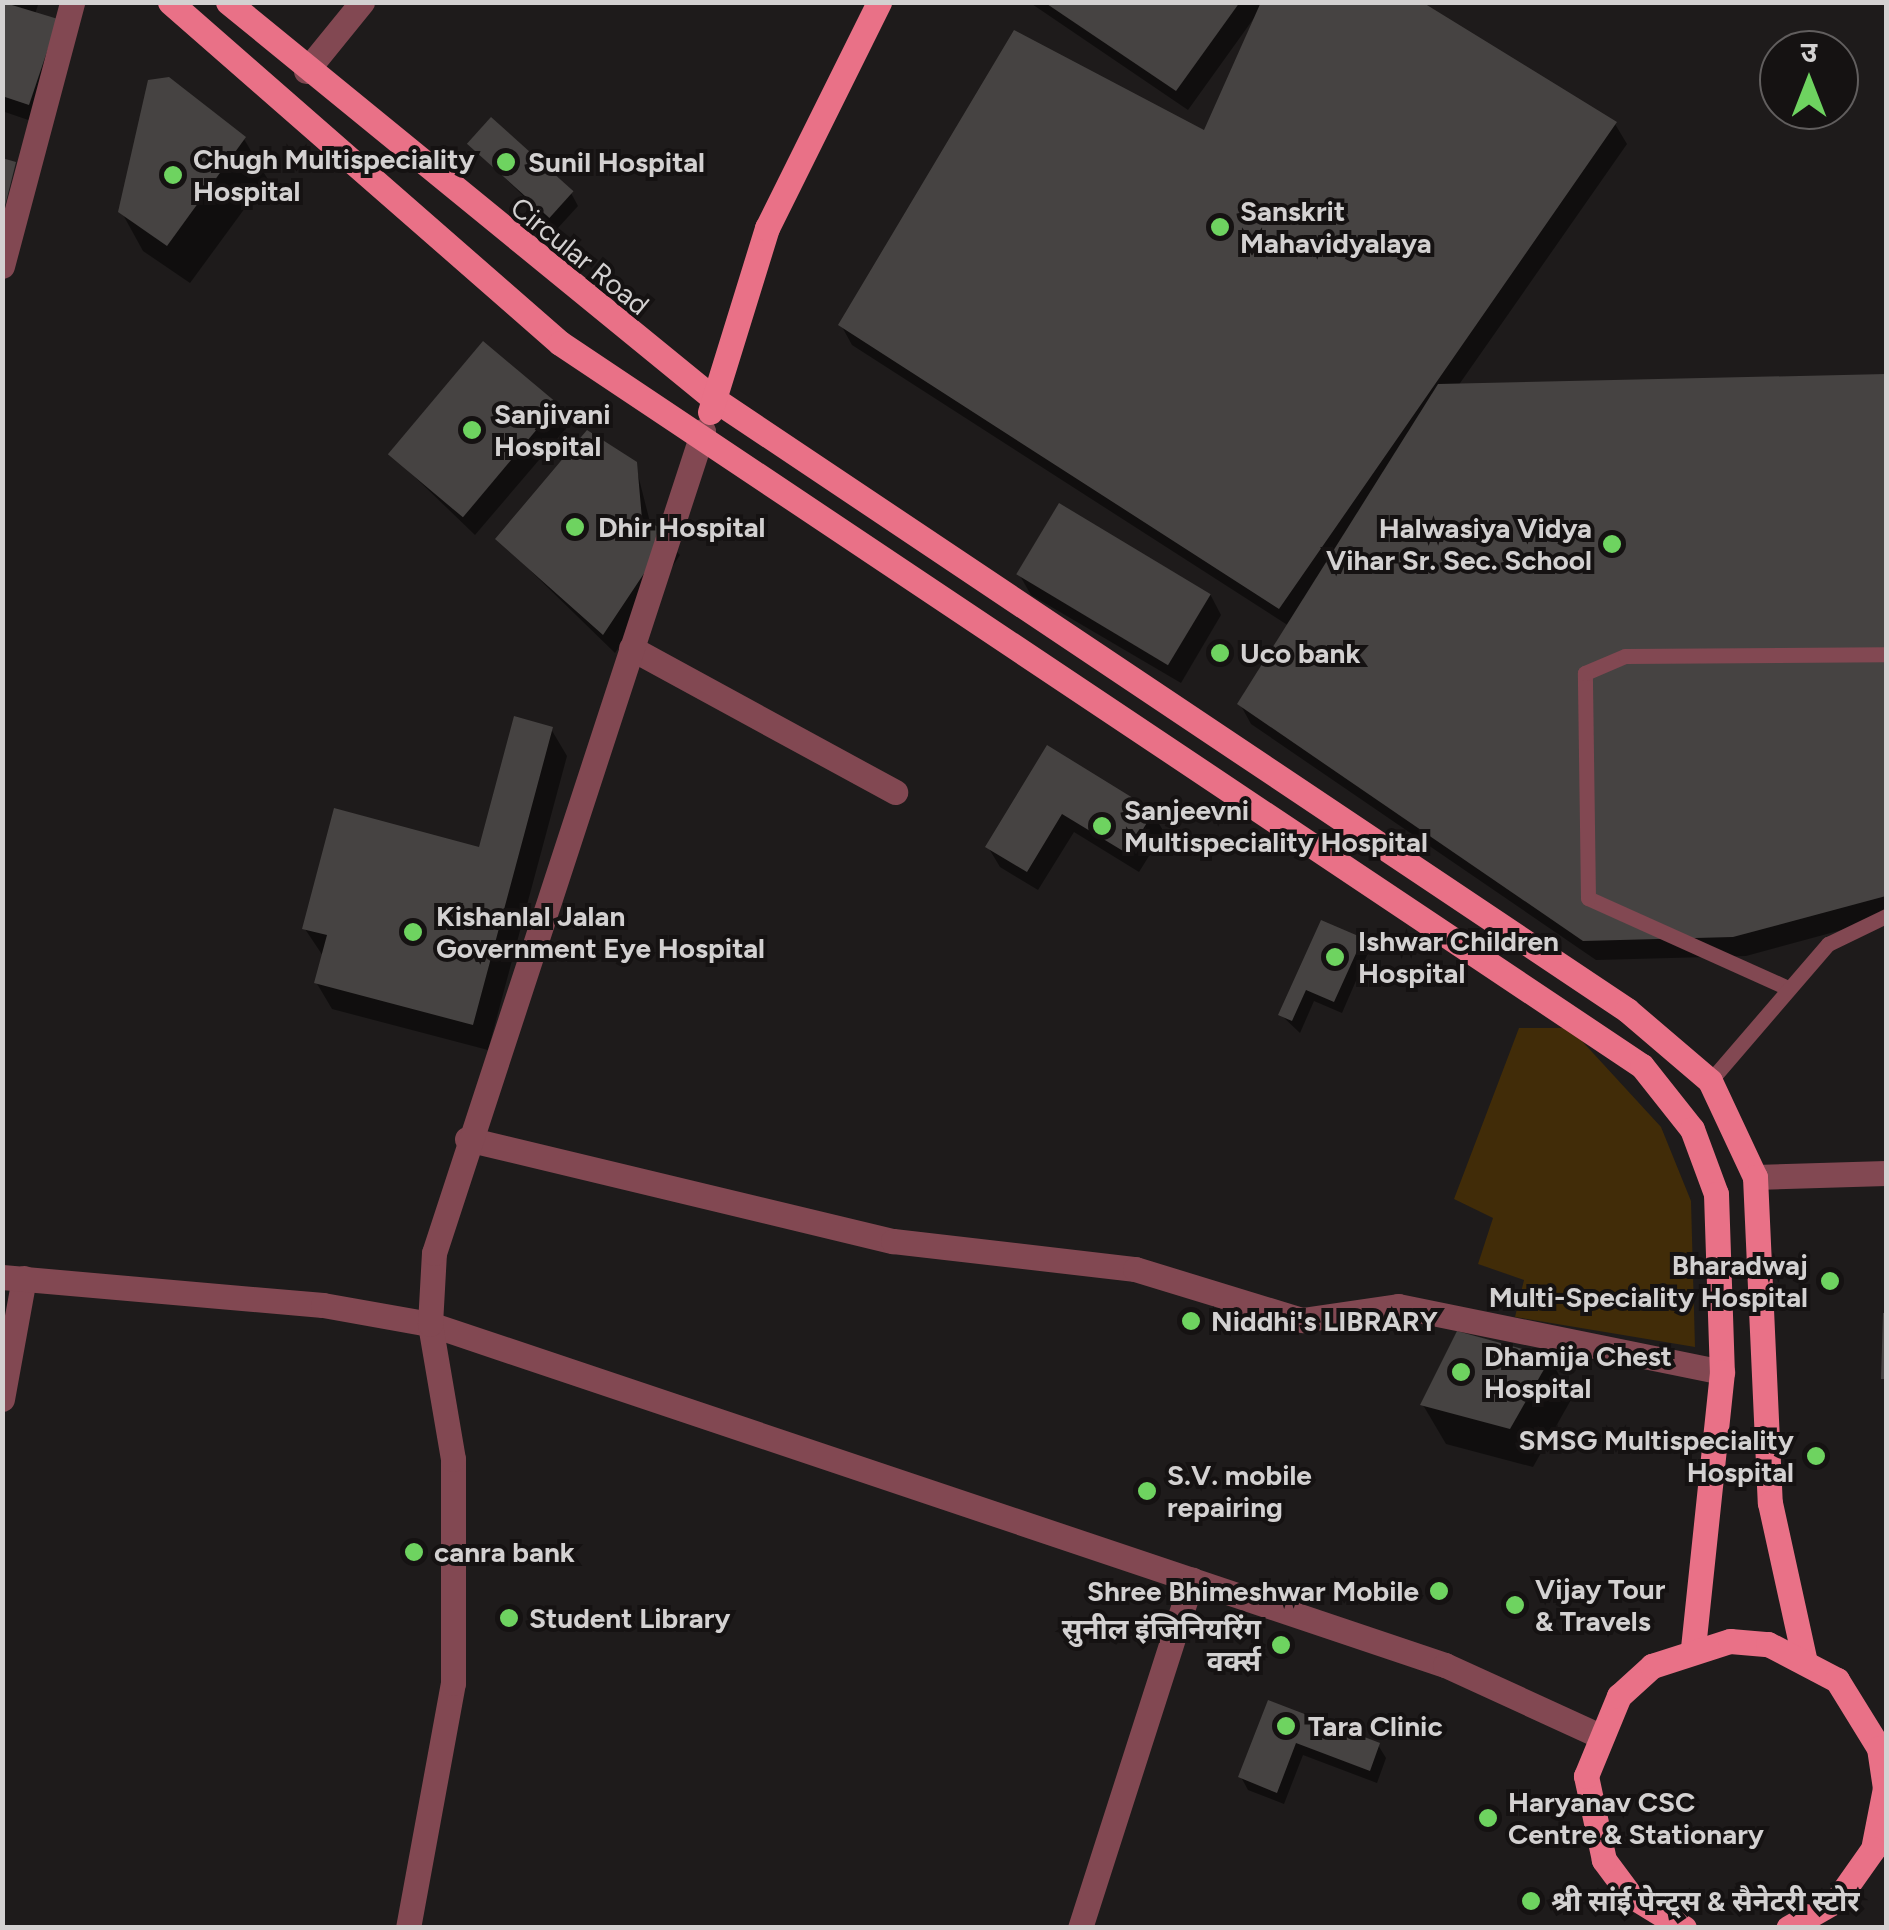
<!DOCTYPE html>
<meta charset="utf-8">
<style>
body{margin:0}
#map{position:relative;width:1889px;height:1930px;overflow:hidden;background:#1e1b1b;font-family:Figtree,"Noto Sans Devanagari",sans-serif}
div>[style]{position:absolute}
.green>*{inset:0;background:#412c08}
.shadow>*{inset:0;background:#0007}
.building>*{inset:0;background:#464342;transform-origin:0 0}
.service>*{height:15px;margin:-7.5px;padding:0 7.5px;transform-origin:7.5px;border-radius:7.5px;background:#824852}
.minor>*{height:25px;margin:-12.5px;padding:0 12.5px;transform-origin:12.5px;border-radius:12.5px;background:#824852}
.tertiary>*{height:25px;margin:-12.5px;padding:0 12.5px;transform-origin:12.5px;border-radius:12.5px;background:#824852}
.primary>*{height:25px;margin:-12.5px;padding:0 12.5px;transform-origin:12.5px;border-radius:12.5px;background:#e97187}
.dots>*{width:28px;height:28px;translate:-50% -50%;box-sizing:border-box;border:5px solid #151212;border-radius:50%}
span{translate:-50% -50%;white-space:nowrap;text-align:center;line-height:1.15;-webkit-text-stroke:8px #151212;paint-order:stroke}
.poi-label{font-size:28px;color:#d3d1d1;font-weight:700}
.left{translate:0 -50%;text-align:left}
.right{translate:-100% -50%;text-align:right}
.street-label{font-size:28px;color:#d3d1d1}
.frame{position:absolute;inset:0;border:5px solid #d3d1d1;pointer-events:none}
.north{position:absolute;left:1759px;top:30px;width:100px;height:100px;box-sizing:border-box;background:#151212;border:2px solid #615e5e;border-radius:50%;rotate:0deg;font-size:28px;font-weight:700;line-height:40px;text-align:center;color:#d3d1d1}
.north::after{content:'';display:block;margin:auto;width:35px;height:45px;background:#6ed360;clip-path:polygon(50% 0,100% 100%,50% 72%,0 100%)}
</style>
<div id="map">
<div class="green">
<i style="clip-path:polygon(1519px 1028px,1570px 1028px,1661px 1127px,1691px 1201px,1695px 1347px,1515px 1317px,1524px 1280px,1478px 1264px,1493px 1218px,1454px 1199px)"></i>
</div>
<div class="shadow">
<i style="clip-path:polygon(2px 2px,39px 2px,35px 14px,56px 21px,40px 124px,2px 111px)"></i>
<i style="clip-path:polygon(1029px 2px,1417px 2px,1615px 124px,1627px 144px,1458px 386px,1886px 376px,1886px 918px,1746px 956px,1596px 960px,1251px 724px,1240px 704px,1289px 626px,852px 345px,841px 325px,1205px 133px,1254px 18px,1188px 110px)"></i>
<i style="clip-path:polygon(244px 139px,267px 178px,190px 283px,143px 251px,121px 211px)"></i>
<i style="clip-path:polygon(469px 143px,571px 193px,578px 206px,557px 229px)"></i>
<i style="clip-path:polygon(556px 406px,568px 426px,475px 535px,391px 454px)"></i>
<i style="clip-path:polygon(635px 463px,651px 526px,680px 555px,615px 653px,498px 539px)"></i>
<i style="clip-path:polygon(1019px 574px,1210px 594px,1221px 615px,1181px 683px,1031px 595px)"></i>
<i style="clip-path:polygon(551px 729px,567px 756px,488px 1050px,332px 1009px,316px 982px,323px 956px,305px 929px,481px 850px)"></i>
<i style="clip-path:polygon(1048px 749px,1152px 812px,1164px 832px,1139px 872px,1074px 832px,1038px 890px,1000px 867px,988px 847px)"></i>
<i style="clip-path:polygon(1322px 923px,1368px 953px,1342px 1013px,1314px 1001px,1300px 1033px,1281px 1015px)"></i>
<i style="clip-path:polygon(1550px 1359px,1572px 1398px,1533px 1467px,1446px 1444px,1423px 1405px)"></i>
<i style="clip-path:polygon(1270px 1703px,1378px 1745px,1386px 1758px,1377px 1783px,1303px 1755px,1284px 1804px,1248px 1790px,1241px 1777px)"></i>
</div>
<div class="building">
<i style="clip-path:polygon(2px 2px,58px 19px,29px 105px,2px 96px)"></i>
<i style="clip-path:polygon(1044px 2px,1240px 2px,1176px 91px)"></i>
<i style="clip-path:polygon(1261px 2px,1422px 2px,1617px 122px,1279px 609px,838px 325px,1014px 30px,1204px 130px)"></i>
<i style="clip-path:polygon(169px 77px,246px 137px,167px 246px,118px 212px,148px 80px)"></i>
<i style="left:491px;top:117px;width:111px;height:36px;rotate:42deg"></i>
<i style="clip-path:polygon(2px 158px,16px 162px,4px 210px,2px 210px)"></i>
<i style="left:483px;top:341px;width:98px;height:148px;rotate:40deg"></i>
<i style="clip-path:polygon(1886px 374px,1886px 896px,1733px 937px,1583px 941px,1237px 704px,1438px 384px)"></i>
<i style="clip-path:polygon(587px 430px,637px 462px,642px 519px,671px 533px,603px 635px,495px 539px)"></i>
<i style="left:1059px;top:503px;width:177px;height:83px;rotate:31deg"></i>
<i style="clip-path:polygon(514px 716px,553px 727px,473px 1025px,314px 983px,327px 935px,302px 929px,334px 808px,479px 847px)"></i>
<i style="clip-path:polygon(1047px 745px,1154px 811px,1128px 854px,1062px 814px,1027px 872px,985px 847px)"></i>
<i style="clip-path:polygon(1321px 920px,1363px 938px,1334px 1002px,1306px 990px,1292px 1021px,1278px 1015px)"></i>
<i style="clip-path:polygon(1883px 1313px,1886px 1313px,1886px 1379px,1881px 1379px)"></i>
<i style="clip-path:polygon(1457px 1331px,1551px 1357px,1510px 1429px,1420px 1405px)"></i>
<i style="clip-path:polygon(1268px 1700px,1380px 1743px,1370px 1771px,1296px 1743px,1277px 1793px,1238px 1777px)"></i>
</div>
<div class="service">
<i style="left:1788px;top:988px;width:219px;rotate:-155.8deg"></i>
<i style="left:1588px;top:898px;width:225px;rotate:-90.8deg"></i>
<i style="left:1585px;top:673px;width:43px;rotate:-23deg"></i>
<i style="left:1625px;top:656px;width:261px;rotate:-0.4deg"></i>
<i style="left:1710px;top:1081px;width:181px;rotate:-49.3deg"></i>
<i style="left:1828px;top:944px;width:64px;rotate:-25.8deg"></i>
</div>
<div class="minor">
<i style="left:306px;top:71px;width:89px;rotate:-50.9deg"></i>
<i style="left:2px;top:266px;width:273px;rotate:-75.1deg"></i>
<i style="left:631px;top:648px;width:301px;rotate:28.6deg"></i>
<i style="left:467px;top:1139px;width:438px;rotate:13.5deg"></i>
<i style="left:893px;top:1241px;width:244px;rotate:6.6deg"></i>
<i style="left:1135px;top:1269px;width:175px;rotate:17deg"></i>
<i style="left:1302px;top:1320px;width:97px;rotate:-8.3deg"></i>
<i style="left:1398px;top:1306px;width:331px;rotate:11.5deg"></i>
<i style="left:1755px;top:1177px;width:131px;rotate:-1.7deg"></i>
<i style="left:2px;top:1399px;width:123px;rotate:-79.7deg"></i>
<i style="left:1080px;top:1928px;width:366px;rotate:-72.2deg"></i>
</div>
<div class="tertiary">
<i style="left:2px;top:1277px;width:322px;rotate:5deg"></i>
<i style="left:323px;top:1305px;width:109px;rotate:10.1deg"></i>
<i style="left:430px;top:1324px;width:1071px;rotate:18.57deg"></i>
<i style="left:1445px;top:1665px;width:166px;rotate:24.6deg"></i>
<i style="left:408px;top:1928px;width:249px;rotate:-79.6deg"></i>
<i style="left:453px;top:1683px;width:224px;rotate:-90deg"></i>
<i style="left:453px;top:1459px;width:137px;rotate:-99.7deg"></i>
<i style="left:430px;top:1324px;width:71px;rotate:-86.8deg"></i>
<i style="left:434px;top:1253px;width:865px;rotate:-71.88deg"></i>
</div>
<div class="primary">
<i style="left:170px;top:2px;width:518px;rotate:41.17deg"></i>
<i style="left:560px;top:343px;width:1301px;rotate:33.75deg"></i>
<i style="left:1642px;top:1066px;width:80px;rotate:51.6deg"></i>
<i style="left:1692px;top:1129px;width:69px;rotate:69.7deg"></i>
<i style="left:1716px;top:1194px;width:178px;rotate:88.1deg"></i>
<i style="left:1722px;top:1372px;width:277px;rotate:96deg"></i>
<i style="left:228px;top:2px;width:628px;rotate:39.24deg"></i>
<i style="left:714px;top:399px;width:1099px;rotate:33.79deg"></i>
<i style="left:1627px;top:1010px;width:109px;rotate:40.5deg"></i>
<i style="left:1710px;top:1081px;width:106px;rotate:64.9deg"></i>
<i style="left:1755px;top:1177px;width:326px;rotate:87.4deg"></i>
<i style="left:1770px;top:1503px;width:158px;rotate:77.6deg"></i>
<i style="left:710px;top:412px;width:193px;rotate:-72.8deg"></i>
<i style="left:767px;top:228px;width:252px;rotate:-63.6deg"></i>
<i style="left:1684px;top:1928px;width:63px;rotate:-148.6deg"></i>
<i style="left:1630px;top:1895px;width:44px;rotate:-126.6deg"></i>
<i style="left:1604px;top:1860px;width:86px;rotate:-102.1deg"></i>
<i style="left:1586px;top:1776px;width:87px;rotate:-67.6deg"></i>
<i style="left:1619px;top:1696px;width:45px;rotate:-42.3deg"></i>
<i style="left:1652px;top:1666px;width:82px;rotate:-17.8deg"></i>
<i style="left:1730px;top:1641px;width:38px;rotate:5deg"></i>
<i style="left:1768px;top:1644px;width:78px;rotate:27.6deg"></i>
<i style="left:1837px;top:1680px;width:80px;rotate:58.3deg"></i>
<i style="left:1879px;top:1748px;width:40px;rotate:81.5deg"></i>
<i style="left:1885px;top:1788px;width:62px;rotate:101.1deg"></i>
<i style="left:1873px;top:1849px;width:62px;rotate:125.2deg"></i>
<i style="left:1837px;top:1900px;width:56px;rotate:150.3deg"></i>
</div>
<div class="dots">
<i style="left:506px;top:162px;background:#6ed360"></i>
<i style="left:173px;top:175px;background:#6ed360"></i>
<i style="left:1220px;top:227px;background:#6ed360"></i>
<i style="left:472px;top:430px;background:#6ed360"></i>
<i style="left:575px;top:527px;background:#6ed360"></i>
<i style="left:1612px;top:544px;background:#6ed360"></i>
<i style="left:1220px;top:653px;background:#6ed360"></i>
<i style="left:1102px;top:826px;background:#6ed360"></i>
<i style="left:413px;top:932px;background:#6ed360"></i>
<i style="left:1335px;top:957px;background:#6ed360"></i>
<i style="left:1830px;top:1281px;background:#6ed360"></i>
<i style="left:1191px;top:1321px;background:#6ed360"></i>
<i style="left:1461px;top:1372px;background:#6ed360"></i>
<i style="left:1816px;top:1456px;background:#6ed360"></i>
<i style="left:1147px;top:1491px;background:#6ed360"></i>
<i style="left:414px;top:1552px;background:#6ed360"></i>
<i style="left:1439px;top:1591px;background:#6ed360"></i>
<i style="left:1515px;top:1605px;background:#6ed360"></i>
<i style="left:509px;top:1618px;background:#6ed360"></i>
<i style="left:1281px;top:1645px;background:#6ed360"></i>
<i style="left:1286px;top:1726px;background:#6ed360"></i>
<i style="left:1488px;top:1818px;background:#6ed360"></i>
<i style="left:1531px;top:1901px;background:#6ed360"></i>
</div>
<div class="poi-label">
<span class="left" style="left:193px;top:175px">Chugh Multispeciality<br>Hospital</span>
<span class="left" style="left:528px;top:162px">Sunil Hospital</span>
<span class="left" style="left:1240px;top:227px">Sanskrit<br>Mahavidyalaya</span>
<span class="left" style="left:494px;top:430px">Sanjivani<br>Hospital</span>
<span class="left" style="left:598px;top:527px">Dhir Hospital</span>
<span class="right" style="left:1592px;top:544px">Halwasiya Vidya<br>Vihar Sr. Sec. School</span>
<span class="left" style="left:1240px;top:653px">Uco bank</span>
<span class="left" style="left:1124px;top:826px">Sanjeevni<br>Multispeciality Hospital</span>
<span class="left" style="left:436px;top:932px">Kishanlal Jalan<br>Government Eye Hospital</span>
<span class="left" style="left:1358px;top:957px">Ishwar Children<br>Hospital</span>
<span class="right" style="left:1808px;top:1281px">Bharadwaj<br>Multi-Speciality Hospital</span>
<span class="left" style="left:1211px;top:1321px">Niddhi's LIBRARY</span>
<span class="left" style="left:1484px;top:1372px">Dhamija Chest<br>Hospital</span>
<span class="right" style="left:1794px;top:1456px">SMSG Multispeciality<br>Hospital</span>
<span class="left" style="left:1167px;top:1491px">S.V. mobile<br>repairing</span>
<span class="left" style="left:434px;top:1552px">canra bank</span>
<span class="left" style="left:1535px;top:1605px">Vijay Tour<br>&amp; Travels</span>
<span class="right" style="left:1419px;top:1591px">Shree Bhimeshwar Mobile</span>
<span class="left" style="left:529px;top:1618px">Student Library</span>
<span class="right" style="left:1261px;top:1645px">सुनील इंजिनियरिंग<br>वर्क्स</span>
<span class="left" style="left:1308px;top:1726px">Tara Clinic</span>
<span class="left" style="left:1508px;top:1818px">Haryanav CSC<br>Centre &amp; Stationary</span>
<span class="left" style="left:1551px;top:1901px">श्री सांई पेन्ट्स &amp; सैनेटरी स्टोर</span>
</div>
<div class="street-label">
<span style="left:580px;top:256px;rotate:39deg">Circular Road</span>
</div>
<div class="frame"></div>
<div class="north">उ</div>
</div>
